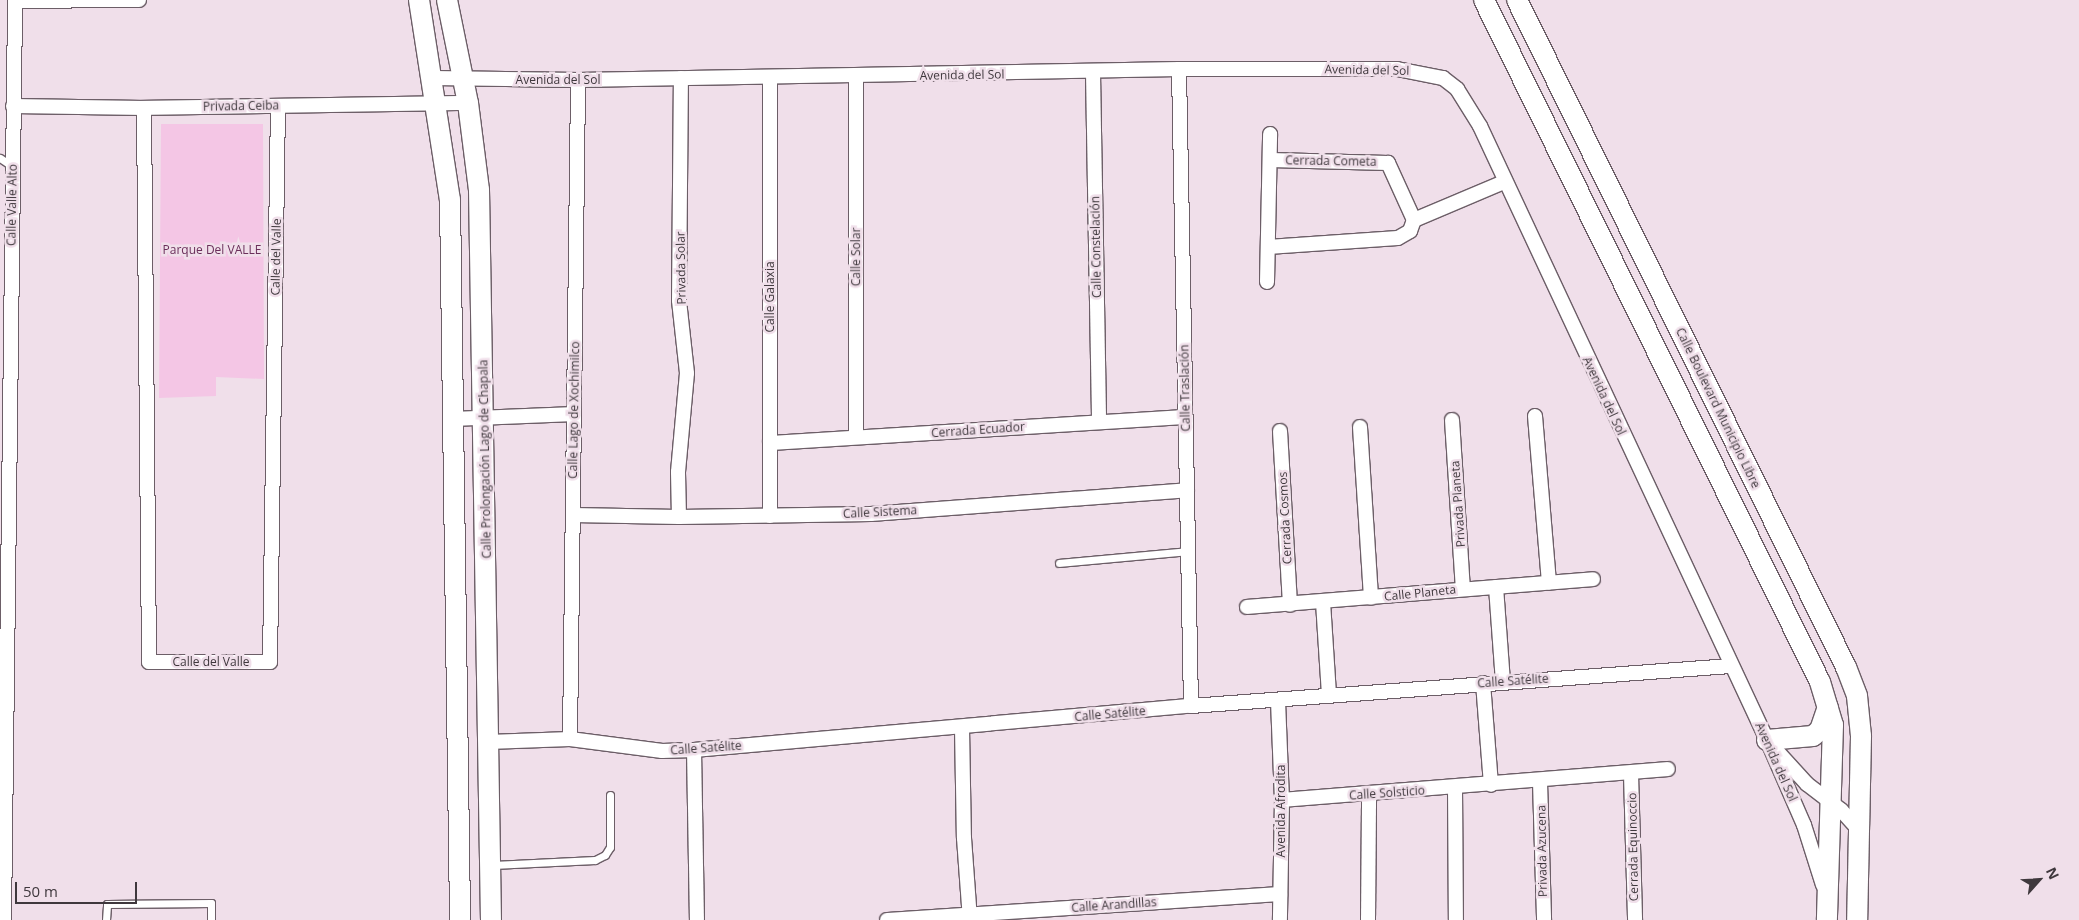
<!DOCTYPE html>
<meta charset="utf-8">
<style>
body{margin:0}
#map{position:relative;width:2079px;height:920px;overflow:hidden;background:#f0dfea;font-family:"Open Sans",sans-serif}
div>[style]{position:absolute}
.green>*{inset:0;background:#f4c6e5}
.roads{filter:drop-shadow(1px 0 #6c5e67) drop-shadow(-1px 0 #6c5e67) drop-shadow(0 1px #6c5e67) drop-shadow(0 -1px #6c5e67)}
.service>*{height:7px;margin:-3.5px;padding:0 3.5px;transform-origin:3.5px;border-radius:3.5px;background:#fff}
.minor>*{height:14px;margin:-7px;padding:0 7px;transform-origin:7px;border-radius:7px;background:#fff}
.secondary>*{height:20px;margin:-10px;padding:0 10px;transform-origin:10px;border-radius:10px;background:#fff}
span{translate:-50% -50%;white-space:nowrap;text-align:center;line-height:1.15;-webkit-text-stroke:5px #f0dfea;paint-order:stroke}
.street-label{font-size:12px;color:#3f383d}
.park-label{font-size:12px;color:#6b2f5b}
.north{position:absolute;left:2014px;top:855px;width:50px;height:50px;-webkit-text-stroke:4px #f0dfea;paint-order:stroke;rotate:64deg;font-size:14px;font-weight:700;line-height:20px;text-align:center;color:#3f383d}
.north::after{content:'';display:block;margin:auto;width:18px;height:22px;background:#3f383d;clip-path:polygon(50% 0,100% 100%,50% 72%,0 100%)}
.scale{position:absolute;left:15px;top:882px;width:122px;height:22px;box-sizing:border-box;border:2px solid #3f383d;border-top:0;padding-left:6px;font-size:15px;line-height:18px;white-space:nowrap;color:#3f383d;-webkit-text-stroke:4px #f0dfea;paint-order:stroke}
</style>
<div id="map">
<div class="green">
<i style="clip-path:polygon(161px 124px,263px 124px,264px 379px,216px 377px,216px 396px,159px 398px)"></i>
</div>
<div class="roads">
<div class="service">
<i style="left:0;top:158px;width:14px;rotate:34deg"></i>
<i style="left:1059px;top:563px;width:130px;rotate:-5.3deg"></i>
<i style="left:493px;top:865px;width:102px;rotate:-2.8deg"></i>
<i style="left:595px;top:860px;width:11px;rotate:-27deg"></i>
<i style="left:605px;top:855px;width:9px;rotate:-58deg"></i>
<i style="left:610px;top:847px;width:52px;rotate:-90deg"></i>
<i style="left:106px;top:920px;width:16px;rotate:-86deg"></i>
<i style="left:107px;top:904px;width:104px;rotate:-0.6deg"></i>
<i style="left:211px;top:903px;width:17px;rotate:90deg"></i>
</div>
<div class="minor">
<i style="left:15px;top:1px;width:124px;rotate:-0.5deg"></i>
<i style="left:1179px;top:69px;width:637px;rotate:88.92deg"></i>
<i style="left:1093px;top:73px;width:349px;rotate:89deg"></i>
<i style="left:770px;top:77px;width:439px;rotate:90deg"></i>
<i style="left:856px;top:77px;width:360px;rotate:90deg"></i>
<i style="left:433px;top:78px;width:145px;rotate:0.8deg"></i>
<i style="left:578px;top:80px;width:601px;rotate:-1.05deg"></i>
<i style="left:1179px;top:69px;width:218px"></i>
<i style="left:1397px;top:69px;width:47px;rotate:11.1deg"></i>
<i style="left:1443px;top:78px;width:18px;rotate:38deg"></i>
<i style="left:1457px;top:89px;width:44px;rotate:58.1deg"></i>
<i style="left:1480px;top:126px;width:678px;rotate:64.95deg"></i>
<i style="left:1767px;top:740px;width:93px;rotate:66.5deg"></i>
<i style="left:1804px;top:825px;width:63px;rotate:72.4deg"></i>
<i style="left:13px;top:106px;width:131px;rotate:0.9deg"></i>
<i style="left:144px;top:108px;width:324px;rotate:-0.9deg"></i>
<i style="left:144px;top:108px;width:554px;rotate:89.48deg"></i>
<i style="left:149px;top:662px;width:121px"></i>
<i style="left:270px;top:662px;width:556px;rotate:-89.18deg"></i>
<i style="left:1414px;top:220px;width:98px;rotate:-22.9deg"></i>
<i style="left:1268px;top:247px;width:130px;rotate:-4deg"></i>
<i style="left:1398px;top:238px;width:14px;rotate:-30deg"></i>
<i style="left:1410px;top:231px;width:12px;rotate:-70deg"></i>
<i style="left:1414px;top:220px;width:63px;rotate:-114.5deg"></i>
<i style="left:1388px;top:163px;width:118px;rotate:-178.5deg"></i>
<i style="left:1267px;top:282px;width:148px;rotate:-88.8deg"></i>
<i style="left:1535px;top:416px;width:167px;rotate:85.2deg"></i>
<i style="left:453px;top:419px;width:121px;rotate:-2.4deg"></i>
<i style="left:1452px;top:420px;width:168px;rotate:86.3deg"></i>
<i style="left:1360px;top:427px;width:171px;rotate:86.3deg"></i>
<i style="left:1280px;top:431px;width:174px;rotate:86.7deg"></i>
<i style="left:770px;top:443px;width:416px;rotate:-3.6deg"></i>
<i style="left:573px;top:515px;width:106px;rotate:1.1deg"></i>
<i style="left:679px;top:517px;width:192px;rotate:-0.9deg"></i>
<i style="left:871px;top:514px;width:317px;rotate:-4.3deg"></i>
<i style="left:679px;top:517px;width:45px;rotate:-91.3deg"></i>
<i style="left:678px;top:472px;width:99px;rotate:-84.8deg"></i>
<i style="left:687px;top:373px;width:73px;rotate:-96.3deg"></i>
<i style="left:679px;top:300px;width:222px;rotate:-89.5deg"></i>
<i style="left:1496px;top:587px;width:95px;rotate:85.8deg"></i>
<i style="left:1323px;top:602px;width:93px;rotate:86.3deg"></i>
<i style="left:1247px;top:607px;width:347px;rotate:-4.6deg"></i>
<i style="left:1483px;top:683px;width:102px;rotate:85.5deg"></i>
<i style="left:1278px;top:701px;width:99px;rotate:87.7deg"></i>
<i style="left:1282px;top:800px;width:120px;rotate:91deg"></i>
<i style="left:962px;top:728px;width:110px;rotate:89deg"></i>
<i style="left:964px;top:838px;width:82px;rotate:85.8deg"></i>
<i style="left:570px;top:739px;width:659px;rotate:-89.3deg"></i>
<i style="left:488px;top:742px;width:82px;rotate:-2.1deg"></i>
<i style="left:570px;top:739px;width:93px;rotate:7.4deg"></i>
<i style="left:662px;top:751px;width:32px;rotate:-2deg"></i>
<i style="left:694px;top:750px;width:499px;rotate:-5.1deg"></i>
<i style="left:1191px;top:706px;width:541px;rotate:-4.24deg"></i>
<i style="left:694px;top:750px;width:170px;rotate:89deg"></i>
<i style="left:1776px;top:750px;width:46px;rotate:47.6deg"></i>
<i style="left:1807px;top:784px;width:43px;rotate:37.4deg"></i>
<i style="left:1841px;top:810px;width:27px;rotate:48deg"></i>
<i style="left:1631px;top:774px;width:146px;rotate:88.4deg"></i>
<i style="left:1540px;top:782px;width:138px;rotate:88.3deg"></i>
<i style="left:1455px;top:788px;width:132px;rotate:89.6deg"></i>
<i style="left:1282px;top:800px;width:387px;rotate:-4.6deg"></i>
<i style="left:4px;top:920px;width:920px;rotate:-89.31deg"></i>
<i style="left:887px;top:920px;width:394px;rotate:-3.8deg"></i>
<i style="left:1368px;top:920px;width:126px;rotate:-89.5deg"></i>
</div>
<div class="secondary">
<i style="left:419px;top:0;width:202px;rotate:81.2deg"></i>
<i style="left:450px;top:200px;width:720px;rotate:89.2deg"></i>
<i style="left:447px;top:0;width:105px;rotate:78.5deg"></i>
<i style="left:468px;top:103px;width:88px;rotate:82.8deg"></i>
<i style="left:479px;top:190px;width:730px;rotate:89.06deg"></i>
<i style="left:1484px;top:0;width:760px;rotate:63.77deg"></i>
<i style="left:1820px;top:682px;width:45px;rotate:73.2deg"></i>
<i style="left:1833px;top:725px;width:195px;rotate:91.8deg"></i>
<i style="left:1517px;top:0;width:744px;rotate:63.75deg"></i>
<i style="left:1846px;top:667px;width:31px;rotate:69deg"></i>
<i style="left:1857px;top:696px;width:40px;rotate:84.3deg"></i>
<i style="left:1861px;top:736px;width:184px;rotate:91.2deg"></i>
<i style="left:1767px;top:740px;width:46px;rotate:-5deg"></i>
<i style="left:1813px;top:736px;width:9px;rotate:-41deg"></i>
<i style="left:1820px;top:730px;width:24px;rotate:-71deg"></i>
</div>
</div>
<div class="street-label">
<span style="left:1367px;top:70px;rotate:1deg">Avenida del Sol</span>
<span style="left:962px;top:75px;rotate:-1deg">Avenida del Sol</span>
<span style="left:558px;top:80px">Avenida del Sol</span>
<span style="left:241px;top:106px;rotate:-1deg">Privada Ceiba</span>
<span style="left:1331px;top:161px;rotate:1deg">Cerrada Cometa</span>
<span style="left:12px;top:205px;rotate:-89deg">Calle Valle Alto</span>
<span style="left:1096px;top:247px;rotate:-91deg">Calle Constelación</span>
<span style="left:276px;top:257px;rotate:-89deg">Calle del Valle</span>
<span style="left:856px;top:257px;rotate:-90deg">Calle Solar</span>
<span style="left:681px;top:268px;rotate:-91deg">Privada Solar</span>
<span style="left:770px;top:297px;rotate:-90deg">Calle Galaxia</span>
<span style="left:1185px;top:388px;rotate:-91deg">Calle Traslación</span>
<span style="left:1604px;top:396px;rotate:65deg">Avenida del Sol</span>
<span style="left:1718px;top:408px;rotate:64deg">Calle Boulevard Municipio Libre</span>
<span style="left:574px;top:410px;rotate:-89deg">Calle Lago de Xochimilco</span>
<span style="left:978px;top:430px;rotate:-4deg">Cerrada Ecuador</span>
<span style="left:485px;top:459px;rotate:-91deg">Calle Prolongación Lago de Chapala</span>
<span style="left:1458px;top:504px;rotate:-94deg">Privada Planeta</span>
<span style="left:880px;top:512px;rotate:-3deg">Calle Sistema</span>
<span style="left:1285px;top:518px;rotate:-93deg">Cerrada Cosmos</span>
<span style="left:1420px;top:593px;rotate:-6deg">Calle Planeta</span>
<span style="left:211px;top:662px">Calle del Valle</span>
<span style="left:1513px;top:681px;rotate:-4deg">Calle Satélite</span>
<span style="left:1110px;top:714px;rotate:-5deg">Calle Satélite</span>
<span style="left:706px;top:748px;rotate:-4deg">Calle Satélite</span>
<span style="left:1776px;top:762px;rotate:66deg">Avenida del Sol</span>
<span style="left:1387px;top:793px;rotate:-4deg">Calle Solsticio</span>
<span style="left:1281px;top:811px;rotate:-90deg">Avenida Afrodita</span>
<span style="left:1633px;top:847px;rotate:-91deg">Cerrada Equinoccio</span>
<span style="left:1542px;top:851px;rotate:-91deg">Privada Azucena</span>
<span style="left:1114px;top:905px;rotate:-4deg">Calle Arandillas</span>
</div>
<div class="park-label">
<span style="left:212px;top:250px">Parque Del VALLE</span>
</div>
<div class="north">N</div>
<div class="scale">50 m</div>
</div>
